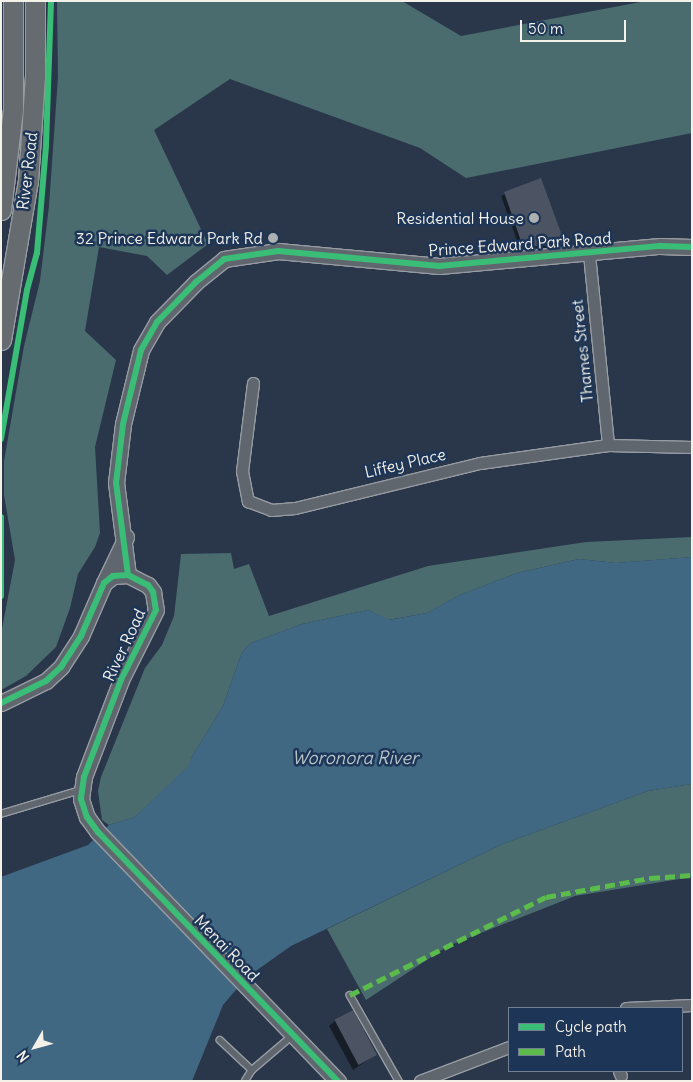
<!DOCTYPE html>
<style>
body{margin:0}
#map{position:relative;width:693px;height:1082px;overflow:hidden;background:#2a374a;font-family:Delius,sans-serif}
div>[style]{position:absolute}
.green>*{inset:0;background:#4a6c6f}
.water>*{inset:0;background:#406883}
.shadow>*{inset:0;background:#0007}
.building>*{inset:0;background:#4c5464;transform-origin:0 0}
.roads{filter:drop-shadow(1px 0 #979ca3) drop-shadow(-1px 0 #979ca3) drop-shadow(0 1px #979ca3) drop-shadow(0 -1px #979ca3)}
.service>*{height:5.5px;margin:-2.75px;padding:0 2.75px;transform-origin:2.75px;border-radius:2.75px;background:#60666e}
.minor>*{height:11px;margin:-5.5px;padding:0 5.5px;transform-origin:5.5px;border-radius:5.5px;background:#60666e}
.tertiary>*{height:15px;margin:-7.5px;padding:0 7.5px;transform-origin:7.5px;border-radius:7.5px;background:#60666e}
.primary>*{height:19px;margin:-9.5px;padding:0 9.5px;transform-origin:9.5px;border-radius:9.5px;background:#666b6f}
.quiet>*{height:5px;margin-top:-2.5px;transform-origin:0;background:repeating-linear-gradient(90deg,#5cbc4b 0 10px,transparent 0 15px)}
.cycleway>*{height:6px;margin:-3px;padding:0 3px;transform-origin:3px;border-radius:3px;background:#3abd76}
.dots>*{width:14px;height:14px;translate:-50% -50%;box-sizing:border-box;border:2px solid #1d3557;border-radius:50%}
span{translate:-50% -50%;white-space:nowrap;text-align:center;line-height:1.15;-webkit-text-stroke:5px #1d3557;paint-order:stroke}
.street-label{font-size:16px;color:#f4f1e8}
.poi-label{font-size:16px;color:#f4f1e8}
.right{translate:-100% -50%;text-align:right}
.water-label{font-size:18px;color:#b6c3c7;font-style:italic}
.frame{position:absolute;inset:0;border:2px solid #f4f1e8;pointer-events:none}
.legend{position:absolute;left:508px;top:1007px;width:175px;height:65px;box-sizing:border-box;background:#1d3557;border:1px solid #738091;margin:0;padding:6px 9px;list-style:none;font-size:15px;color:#f4f1e8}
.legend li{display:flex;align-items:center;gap:10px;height:25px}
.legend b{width:25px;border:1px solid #738091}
.north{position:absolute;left:10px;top:1022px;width:50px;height:50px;-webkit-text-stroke:4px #1d3557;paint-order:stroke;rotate:232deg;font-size:14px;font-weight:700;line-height:20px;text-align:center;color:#f4f1e8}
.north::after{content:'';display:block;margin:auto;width:18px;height:22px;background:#f4f1e8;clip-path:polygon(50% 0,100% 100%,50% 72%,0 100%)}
.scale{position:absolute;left:520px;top:20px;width:106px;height:22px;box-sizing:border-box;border:2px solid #f4f1e8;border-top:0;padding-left:6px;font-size:15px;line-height:18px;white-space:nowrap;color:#f4f1e8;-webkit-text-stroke:4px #1d3557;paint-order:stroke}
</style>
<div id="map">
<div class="green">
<i style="clip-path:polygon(57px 1px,402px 1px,461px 36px,646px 1px,692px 1px,692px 133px,466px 178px,420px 148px,230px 79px,154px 130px,208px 244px,167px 275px,147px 256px,99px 247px,85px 331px,116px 360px,95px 447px,100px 533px,95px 547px,78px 574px,70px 608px,56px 647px,26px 676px,1px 690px,1px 634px,15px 560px,4px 495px,4px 461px,24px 346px,40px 281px,49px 206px,58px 77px)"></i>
<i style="clip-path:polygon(692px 537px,692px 557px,616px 563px,579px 559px,517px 573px,460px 595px,427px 613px,388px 620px,368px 610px,302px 624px,251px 643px,242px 652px,223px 706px,191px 758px,191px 764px,135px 817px,109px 825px,102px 820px,98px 791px,101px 777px,145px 668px,162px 645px,174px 616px,181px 554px,231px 553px,234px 569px,249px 564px,269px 616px,428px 566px,586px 542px)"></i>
<i style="clip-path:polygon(692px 784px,692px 877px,575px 896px,448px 946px,366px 1000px,327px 929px,500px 845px,648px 791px)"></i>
</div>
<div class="water">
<i style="clip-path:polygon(692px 557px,692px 784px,648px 791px,500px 845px,291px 946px,246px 978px,223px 1005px,192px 1081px,1px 1081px,1px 877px,88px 845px,109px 825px,135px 817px,190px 764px,191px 758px,223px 706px,242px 652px,251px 643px,302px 624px,368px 610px,389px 620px,427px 613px,460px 595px,517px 573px,579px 559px,616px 563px)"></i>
</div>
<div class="shadow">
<i style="clip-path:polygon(540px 180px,563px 244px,560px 247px,520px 249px,501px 196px)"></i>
<i style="clip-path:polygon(335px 1021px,375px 1055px,353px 1070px,329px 1026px)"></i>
</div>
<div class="building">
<i style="clip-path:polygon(541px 178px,565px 244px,523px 247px,504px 192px)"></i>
<i style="left:353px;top:1010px;width:51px;height:21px;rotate:62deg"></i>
</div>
<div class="roads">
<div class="service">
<i style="left:1px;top:814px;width:84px;rotate:-16.7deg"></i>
<i style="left:350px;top:995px;width:99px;rotate:60.3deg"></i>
<i style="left:220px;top:1040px;width:44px;rotate:43.2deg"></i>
<i style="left:245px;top:1081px;width:13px;rotate:-58deg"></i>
<i style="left:252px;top:1070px;width:52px;rotate:-40.4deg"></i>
</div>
<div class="minor">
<i style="left:589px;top:254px;width:192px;rotate:84.3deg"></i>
<i style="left:253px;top:383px;width:89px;rotate:97.1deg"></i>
<i style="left:242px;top:471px;width:31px;rotate:79deg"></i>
<i style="left:248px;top:501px;width:25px;rotate:21deg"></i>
<i style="left:271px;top:510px;width:24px;rotate:-5deg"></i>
<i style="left:295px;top:508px;width:190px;rotate:-13.7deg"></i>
<i style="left:480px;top:463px;width:129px;rotate:-8deg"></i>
<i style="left:608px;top:445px;width:84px;rotate:1.4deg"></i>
<i style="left:626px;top:1008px;width:66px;rotate:-2.6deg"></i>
<i style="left:619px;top:1071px;width:5px;rotate:68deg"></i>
<i style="left:420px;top:1081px;width:95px;rotate:-20.9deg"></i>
</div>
<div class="tertiary">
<i style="left:128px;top:575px;width:93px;rotate:-97.4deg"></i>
<i style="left:116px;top:483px;width:59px;rotate:-83.2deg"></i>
<i style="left:123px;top:424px;width:76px;rotate:-76.3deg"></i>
<i style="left:141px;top:350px;width:32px;rotate:-60deg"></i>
<i style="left:157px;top:322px;width:56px;rotate:-45.7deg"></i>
<i style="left:196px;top:282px;width:36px;rotate:-39deg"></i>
<i style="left:224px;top:259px;width:55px;rotate:-8.4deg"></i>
<i style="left:278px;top:251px;width:162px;rotate:5.3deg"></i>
<i style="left:439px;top:266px;width:222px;rotate:-5.2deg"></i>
<i style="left:660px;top:246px;width:32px;rotate:2deg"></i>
<i style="left:104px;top:583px;width:51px;rotate:-64.4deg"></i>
<i style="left:1px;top:703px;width:50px;rotate:-26.1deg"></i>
<i style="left:46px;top:681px;width:21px;rotate:-43deg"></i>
<i style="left:61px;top:667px;width:37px;rotate:-57deg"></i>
<i style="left:81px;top:636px;width:58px;rotate:-66.5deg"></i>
<i style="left:104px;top:583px;width:11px;rotate:-38deg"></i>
<i style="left:113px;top:576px;width:15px;rotate:-4deg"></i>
<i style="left:128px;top:575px;width:22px;rotate:27deg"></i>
<i style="left:148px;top:585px;width:9px;rotate:54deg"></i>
<i style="left:153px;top:592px;width:18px;rotate:81deg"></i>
<i style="left:156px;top:610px;width:78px;rotate:116.6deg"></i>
<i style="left:121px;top:680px;width:104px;rotate:110.9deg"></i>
<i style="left:84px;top:777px;width:22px;rotate:98deg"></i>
<i style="left:81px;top:799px;width:19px;rotate:72deg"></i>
<i style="left:87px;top:817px;width:19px;rotate:54deg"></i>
<i style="left:98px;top:832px;width:346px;rotate:46.1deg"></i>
</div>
<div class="primary">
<i style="left:1px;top:210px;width:102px;rotate:-83.2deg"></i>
<i style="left:13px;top:109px;width:108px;rotate:-90deg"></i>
<i style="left:1px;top:340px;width:161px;rotate:-80.4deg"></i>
<i style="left:28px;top:181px;width:105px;rotate:-86.2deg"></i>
<i style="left:35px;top:76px;width:75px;rotate:-90deg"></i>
</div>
</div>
<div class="quiet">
<i style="left:350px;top:995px;width:219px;rotate:-26.6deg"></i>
<i style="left:546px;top:897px;width:106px;rotate:-10.4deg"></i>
<i style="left:650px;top:878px;width:42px;rotate:-4.1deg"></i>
</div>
<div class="cycleway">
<i style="left:1px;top:439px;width:151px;rotate:-80.1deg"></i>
<i style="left:27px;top:290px;width:38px;rotate:-75deg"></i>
<i style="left:37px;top:253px;width:108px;rotate:-85.2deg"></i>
<i style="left:46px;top:145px;width:144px;rotate:-88deg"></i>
<i style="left:1px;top:517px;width:79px;rotate:90deg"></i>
<i style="left:128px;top:575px;width:93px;rotate:-97.4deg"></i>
<i style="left:116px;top:483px;width:59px;rotate:-83.2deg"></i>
<i style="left:123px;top:424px;width:76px;rotate:-76.3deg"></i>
<i style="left:141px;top:350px;width:32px;rotate:-60deg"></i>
<i style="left:157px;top:322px;width:56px;rotate:-45.7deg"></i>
<i style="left:196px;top:282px;width:36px;rotate:-39deg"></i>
<i style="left:224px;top:259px;width:55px;rotate:-8.4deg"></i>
<i style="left:278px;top:251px;width:162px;rotate:5.3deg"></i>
<i style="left:439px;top:266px;width:222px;rotate:-5.2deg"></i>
<i style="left:660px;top:246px;width:32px;rotate:2deg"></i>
<i style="left:1px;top:703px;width:50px;rotate:-26.1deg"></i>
<i style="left:46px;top:681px;width:21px;rotate:-43deg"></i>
<i style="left:61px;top:667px;width:37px;rotate:-57deg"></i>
<i style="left:81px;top:636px;width:58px;rotate:-66.5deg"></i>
<i style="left:104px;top:583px;width:11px;rotate:-38deg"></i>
<i style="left:113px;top:576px;width:15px;rotate:-4deg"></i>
<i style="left:128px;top:575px;width:22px;rotate:27deg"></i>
<i style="left:148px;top:585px;width:9px;rotate:54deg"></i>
<i style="left:153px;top:592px;width:18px;rotate:81deg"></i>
<i style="left:156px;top:610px;width:78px;rotate:116.6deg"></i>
<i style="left:121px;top:680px;width:104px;rotate:110.9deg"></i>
<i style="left:84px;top:777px;width:22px;rotate:98deg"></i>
<i style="left:81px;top:799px;width:19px;rotate:72deg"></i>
<i style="left:87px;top:817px;width:19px;rotate:54deg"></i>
<i style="left:98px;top:832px;width:346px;rotate:46.1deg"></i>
</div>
<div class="dots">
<i style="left:534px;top:218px;background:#adb0b1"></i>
<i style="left:273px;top:238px;background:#adb0b1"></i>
</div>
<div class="street-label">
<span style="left:27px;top:171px;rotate:-83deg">River Road</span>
<span style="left:520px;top:244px;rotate:-4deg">Prince Edward Park Road</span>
<span style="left:582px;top:351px;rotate:-96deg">Thames Street</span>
<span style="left:405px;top:463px;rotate:-13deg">Liffey Place</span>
<span style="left:124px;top:645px;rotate:-65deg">River Road</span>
<span style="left:227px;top:948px;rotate:46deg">Menai Road</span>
</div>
<div class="poi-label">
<span class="right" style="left:524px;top:218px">Residential House</span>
<span class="right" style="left:263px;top:238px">32 Prince Edward Park Rd</span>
</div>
<div class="water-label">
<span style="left:355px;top:758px">Woronora River</span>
</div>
<div class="frame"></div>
<ul class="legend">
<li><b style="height:6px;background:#3abd76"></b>Cycle path</li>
<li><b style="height:6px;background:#5cbc4b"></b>Path</li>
</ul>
<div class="north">N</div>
<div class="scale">50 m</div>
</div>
